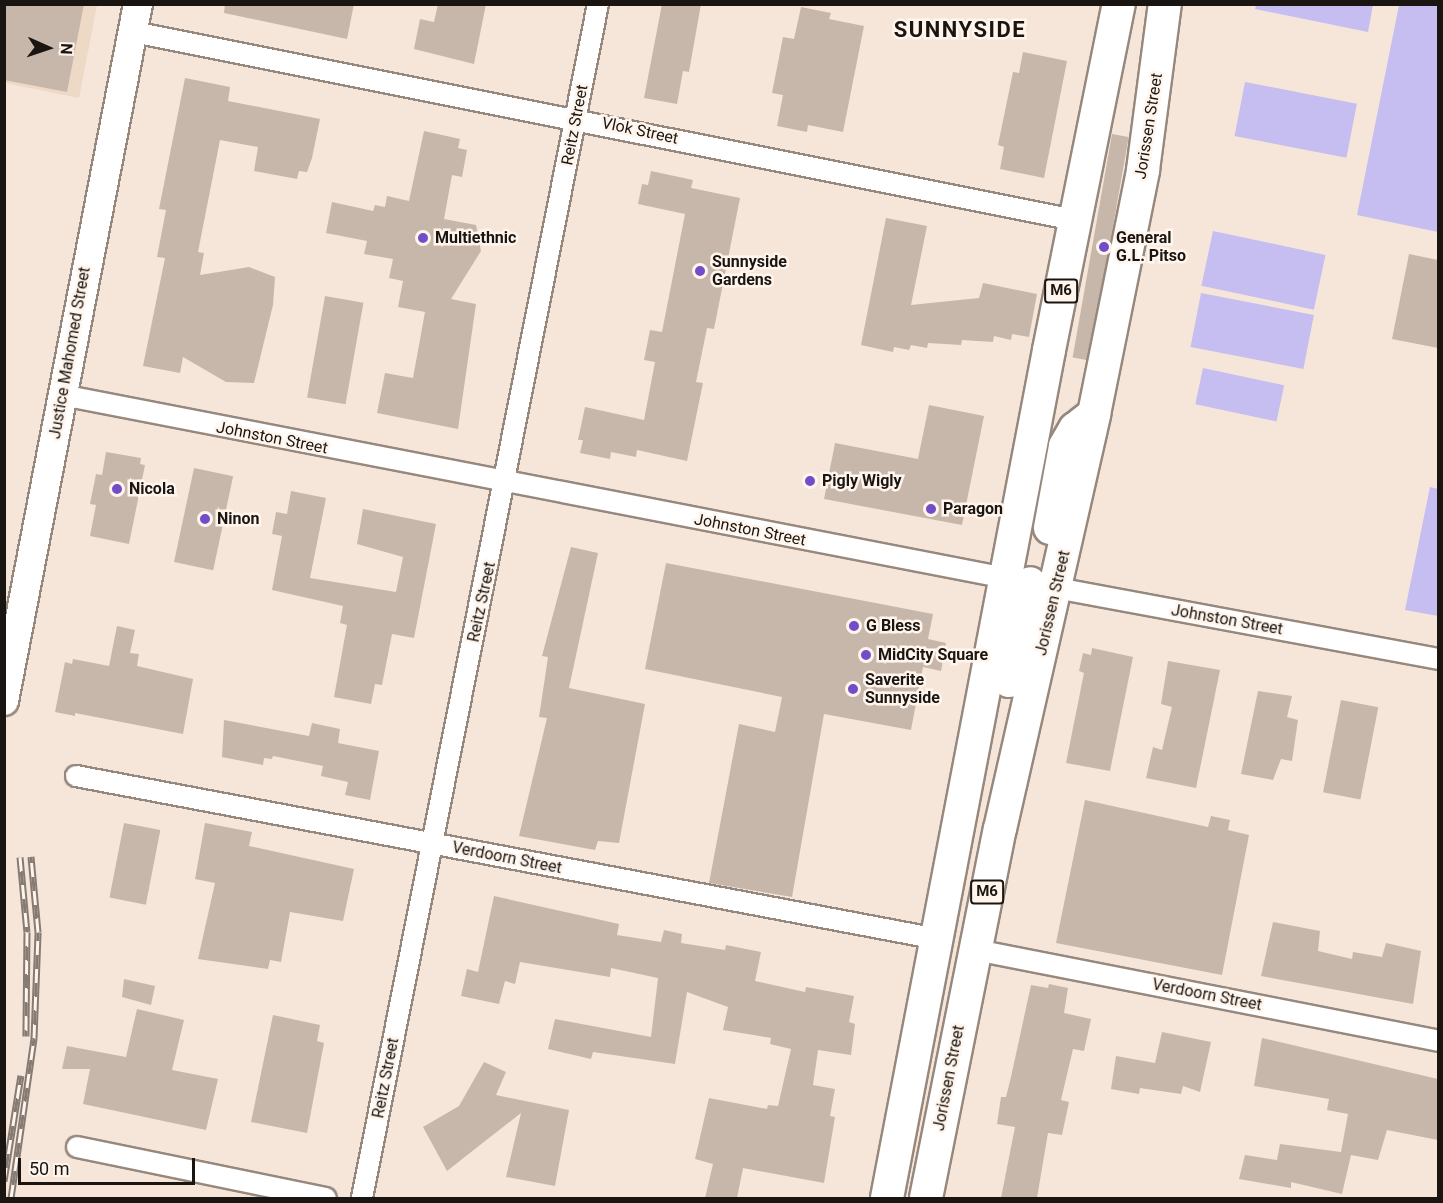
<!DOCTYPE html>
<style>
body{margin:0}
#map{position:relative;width:1443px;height:1203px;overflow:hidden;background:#f6e6d9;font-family:Roboto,sans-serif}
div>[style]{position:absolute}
.built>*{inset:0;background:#eed8c6}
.green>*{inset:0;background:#c6bdf1;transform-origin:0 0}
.building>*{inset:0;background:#c7b7ab;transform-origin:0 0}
.roads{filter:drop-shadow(2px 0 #97887d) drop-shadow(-2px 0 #97887d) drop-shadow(0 2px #97887d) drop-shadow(0 -2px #97887d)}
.minor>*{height:20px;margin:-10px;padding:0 10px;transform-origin:10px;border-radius:10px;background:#fff}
.secondary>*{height:28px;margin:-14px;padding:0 14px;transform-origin:14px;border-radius:14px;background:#fff}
.primary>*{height:32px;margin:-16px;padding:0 16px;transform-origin:16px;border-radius:16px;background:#fff}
.rail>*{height:7px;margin-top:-3.5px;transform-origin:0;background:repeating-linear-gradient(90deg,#fff5ed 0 14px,#857b72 0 28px);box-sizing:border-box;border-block:2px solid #857b72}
.dots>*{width:16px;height:16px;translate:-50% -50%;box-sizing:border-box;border:3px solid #fff5ed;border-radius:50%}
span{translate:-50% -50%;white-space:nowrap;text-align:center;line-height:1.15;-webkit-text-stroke:5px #fff5ed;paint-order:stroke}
.shield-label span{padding:2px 4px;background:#fff5ed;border:2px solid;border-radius:4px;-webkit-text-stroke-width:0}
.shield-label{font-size:15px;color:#1a1510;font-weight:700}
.street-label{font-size:16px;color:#1a1510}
.poi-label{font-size:16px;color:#1a1510;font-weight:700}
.left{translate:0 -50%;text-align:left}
.district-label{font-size:22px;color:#1a1510;font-weight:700;letter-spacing:1.5px}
.frame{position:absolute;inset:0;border:6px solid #1a1510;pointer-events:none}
.north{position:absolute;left:18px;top:18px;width:60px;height:60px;-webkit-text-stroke:4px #fff5ed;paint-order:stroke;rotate:93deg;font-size:16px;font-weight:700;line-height:24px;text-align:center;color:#1a1510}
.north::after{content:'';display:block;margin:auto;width:21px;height:27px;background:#1a1510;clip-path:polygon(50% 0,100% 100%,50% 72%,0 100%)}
.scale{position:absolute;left:18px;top:1158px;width:177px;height:27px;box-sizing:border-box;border:3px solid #1a1510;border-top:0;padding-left:8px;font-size:18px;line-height:21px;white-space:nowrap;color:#1a1510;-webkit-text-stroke:4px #fff5ed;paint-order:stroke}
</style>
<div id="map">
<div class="built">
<i style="clip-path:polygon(4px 5px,97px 5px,79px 98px,5px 83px)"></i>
</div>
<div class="green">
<i style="clip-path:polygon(1256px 5px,1256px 4px,1373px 5px,1368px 32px,1255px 9px)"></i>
<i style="clip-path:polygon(1399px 5px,1438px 5px,1438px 232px,1357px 215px)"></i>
<i style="left:1245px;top:82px;width:114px;height:55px;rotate:11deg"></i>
<i style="left:1213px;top:231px;width:115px;height:56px;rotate:12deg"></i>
<i style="left:1201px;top:293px;width:115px;height:55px;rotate:11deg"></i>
<i style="left:1203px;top:368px;width:83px;height:37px;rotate:12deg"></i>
<i style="clip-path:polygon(1430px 487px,1438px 489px,1438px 616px,1405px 610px)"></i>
</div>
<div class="building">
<i style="clip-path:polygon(4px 4px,84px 4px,67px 92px,4px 80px)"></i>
<i style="clip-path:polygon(225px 4px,354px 4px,347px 39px,224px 13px)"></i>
<i style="clip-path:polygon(438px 4px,486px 4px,474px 64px,414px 49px,420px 19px,434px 22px)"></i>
<i style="clip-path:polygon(662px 4px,701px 4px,689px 72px,683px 71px,677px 104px,644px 98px)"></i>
<i style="clip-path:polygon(801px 7px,831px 13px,829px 19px,864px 26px,843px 132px,808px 125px,807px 132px,777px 126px,783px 95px,772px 93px,783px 37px,794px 39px)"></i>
<i style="clip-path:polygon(1023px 52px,1067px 61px,1044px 178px,1000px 169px,1004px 147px,998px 145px,1013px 72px,1019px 73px)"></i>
<i style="clip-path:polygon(185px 78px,230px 87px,228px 101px,320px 119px,312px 158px,307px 172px,299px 171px,297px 179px,254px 171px,258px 147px,220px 140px,198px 252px,204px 253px,200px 275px,249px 267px,275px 277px,273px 305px,254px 383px,226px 382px,183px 357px,180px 373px,143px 366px,165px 258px,157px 257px,166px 210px,159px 209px)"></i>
<i style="clip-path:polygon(424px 131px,460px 139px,458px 148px,467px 150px,462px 177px,452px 175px,444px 219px,476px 225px,481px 251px,451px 299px,476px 304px,458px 429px,377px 413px,385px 373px,413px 378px,425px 312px,398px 307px,403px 281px,389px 278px,393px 259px,364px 254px,367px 241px,326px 233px,332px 202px,373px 211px,375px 205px,385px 207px,387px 196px,409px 201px)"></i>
<i style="left:1112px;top:134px;width:17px;height:227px;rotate:10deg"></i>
<i style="clip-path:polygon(651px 171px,693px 180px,691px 188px,740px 198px,714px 329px,707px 328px,696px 382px,703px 383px,687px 461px,637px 450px,636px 457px,611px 452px,610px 459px,580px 453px,583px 440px,578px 440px,585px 407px,644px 420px,655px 362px,644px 360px,650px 330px,662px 332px,685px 214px,638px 204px,642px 184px,648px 185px)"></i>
<i style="clip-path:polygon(886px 218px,927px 226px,911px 305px,979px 298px,983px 283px,1037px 294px,1029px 337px,1012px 334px,1011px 340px,994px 336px,993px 342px,962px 340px,961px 345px,928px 343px,927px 348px,911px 345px,909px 350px,894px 347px,893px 352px,861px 345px)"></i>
<i style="clip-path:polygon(1409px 254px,1438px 260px,1438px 348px,1392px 339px)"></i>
<i style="left:325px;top:296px;width:39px;height:103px;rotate:10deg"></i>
<i style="clip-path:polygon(929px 405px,984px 416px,962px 525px,824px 499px,835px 443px,918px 459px)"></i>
<i style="clip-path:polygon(106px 452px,141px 458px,140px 464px,145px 465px,129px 544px,90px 536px,96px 505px,90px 504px,96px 474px,102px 475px)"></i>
<i style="left:194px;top:468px;width:40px;height:96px;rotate:12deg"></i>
<i style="clip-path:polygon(291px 491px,326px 498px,310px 578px,396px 592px,403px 557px,357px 544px,363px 509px,436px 524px,414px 638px,392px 634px,382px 685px,375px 684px,371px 704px,334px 697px,347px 625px,340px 623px,343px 606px,272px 590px,282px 536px,272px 534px,276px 512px,287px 514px)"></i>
<i style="clip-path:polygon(571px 547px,598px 553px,569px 688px,645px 704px,619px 843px,598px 841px,595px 850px,519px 836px,547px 718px,539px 717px,548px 657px,542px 656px)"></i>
<i style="clip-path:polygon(666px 563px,933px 614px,928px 639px,946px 643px,941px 671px,923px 667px,911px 730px,824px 714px,792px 897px,709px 883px,739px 724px,775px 732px,782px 697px,645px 669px)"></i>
<i style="clip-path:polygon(117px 626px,135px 630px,130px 653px,139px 654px,137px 666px,193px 679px,183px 734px,75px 713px,75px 716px,55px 712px,65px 662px,72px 664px,73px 659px,109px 666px)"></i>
<i style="clip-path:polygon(1092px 648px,1133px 657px,1110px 771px,1066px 763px,1084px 673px,1079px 671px,1083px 653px,1091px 655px)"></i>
<i style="clip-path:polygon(1168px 661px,1220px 670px,1196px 788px,1146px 778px,1153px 747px,1162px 750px,1172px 707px,1161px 704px)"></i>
<i style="clip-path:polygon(1258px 691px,1292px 696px,1287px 717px,1298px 720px,1292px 761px,1281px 759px,1273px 780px,1241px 774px)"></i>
<i style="left:1341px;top:700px;width:38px;height:94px;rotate:11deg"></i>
<i style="clip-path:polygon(224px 720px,309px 736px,312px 723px,340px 729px,338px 743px,379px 751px,370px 800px,345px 795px,348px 782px,321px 776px,323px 766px,273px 756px,272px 759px,264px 758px,263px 765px,222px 757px)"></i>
<i style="clip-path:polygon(1085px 800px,1208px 827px,1211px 816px,1230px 820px,1228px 830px,1249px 835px,1222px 975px,1056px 943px)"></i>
<i style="left:124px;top:823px;width:37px;height:76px;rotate:11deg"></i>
<i style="clip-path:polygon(205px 823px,252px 832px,249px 846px,354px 869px,343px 921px,290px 912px,281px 962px,270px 960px,268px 969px,198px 959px,215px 883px,195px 879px)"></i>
<i style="clip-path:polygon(494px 896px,619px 924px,617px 935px,661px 942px,664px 930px,682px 934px,681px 943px,725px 950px,726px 945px,761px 952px,755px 981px,805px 992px,806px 987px,854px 996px,849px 1022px,855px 1024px,851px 1055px,818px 1050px,813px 1085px,835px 1089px,830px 1116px,835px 1117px,824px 1183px,743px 1168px,737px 1198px,705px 1198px,713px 1164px,695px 1159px,709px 1098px,767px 1109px,768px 1105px,778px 1106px,791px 1049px,770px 1044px,771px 1038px,723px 1030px,728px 1007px,687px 992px,675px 1064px,593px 1052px,591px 1059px,548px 1049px,555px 1019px,651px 1037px,658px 978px,611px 968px,610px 977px,520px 962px,515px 984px,505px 981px,499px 1004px,461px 996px,467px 969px,478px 972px)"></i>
<i style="clip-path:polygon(1273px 922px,1320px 931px,1318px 951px,1352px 959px,1353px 952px,1382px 957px,1386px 943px,1421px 951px,1413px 1004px,1261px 976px)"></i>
<i style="clip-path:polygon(124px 979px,155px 986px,151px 1005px,122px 997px)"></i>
<i style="clip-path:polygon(1049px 984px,1068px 988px,1064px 1013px,1091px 1019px,1084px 1051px,1073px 1049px,1061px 1100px,1069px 1102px,1062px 1135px,1048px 1133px,1037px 1198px,1001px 1198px,1015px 1127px,997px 1124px,1001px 1097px,1006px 1097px,1011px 1077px,1031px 985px,1048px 988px)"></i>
<i style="clip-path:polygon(137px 1009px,184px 1020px,172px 1070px,218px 1079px,206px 1130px,83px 1104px,90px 1069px,62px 1069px,67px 1046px,126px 1057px)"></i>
<i style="clip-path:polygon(273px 1015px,320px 1025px,317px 1041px,324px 1043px,307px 1133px,251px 1122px)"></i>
<i style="clip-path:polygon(1162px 1032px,1211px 1042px,1200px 1092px,1183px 1086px,1181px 1094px,1140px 1088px,1139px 1094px,1111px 1089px,1116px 1056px,1155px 1063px)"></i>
<i style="clip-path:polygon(1262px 1038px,1438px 1079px,1438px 1140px,1387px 1130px,1378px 1160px,1351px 1155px,1342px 1194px,1291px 1182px,1291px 1188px,1239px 1179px,1245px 1155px,1277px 1160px,1280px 1144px,1341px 1152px,1348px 1114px,1327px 1110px,1329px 1099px,1254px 1086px)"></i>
<i style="clip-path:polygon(484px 1062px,506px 1072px,496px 1095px,569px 1110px,555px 1186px,506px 1177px,521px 1113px,447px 1171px,423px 1127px,459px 1106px)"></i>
</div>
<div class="roads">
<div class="minor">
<i style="left:133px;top:32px;width:961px;rotate:11.29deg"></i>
<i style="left:62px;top:395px;width:972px;rotate:10.97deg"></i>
<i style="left:1045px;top:586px;width:400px;rotate:10.5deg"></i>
<i style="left:76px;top:776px;width:877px;rotate:10.71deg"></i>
<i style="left:976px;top:950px;width:471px;rotate:11.1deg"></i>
<i style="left:77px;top:1147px;width:254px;rotate:11.6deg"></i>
<i style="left:362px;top:1198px;width:1217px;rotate:-78.82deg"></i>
</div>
<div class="secondary">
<i style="left:4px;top:701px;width:710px;rotate:-79.12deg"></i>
</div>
<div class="primary">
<i style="left:1050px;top:528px;width:83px;rotate:-79.6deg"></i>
<i style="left:1065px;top:446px;width:20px;rotate:-60deg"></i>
<i style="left:1075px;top:429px;width:18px;rotate:-38deg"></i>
<i style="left:1009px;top:681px;width:100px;rotate:-77.9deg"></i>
<i style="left:887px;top:1198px;width:863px;rotate:-79.18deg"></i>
<i style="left:1049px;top:350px;width:353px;rotate:-78.6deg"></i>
<i style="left:926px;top:1198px;width:376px;rotate:-78.7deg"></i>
<i style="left:1000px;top:829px;width:426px;rotate:-77.2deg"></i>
<i style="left:1094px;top:414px;width:249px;rotate:-78.6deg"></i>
<i style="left:1143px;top:170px;width:167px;rotate:-82.5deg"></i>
</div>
</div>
<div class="rail">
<i style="left:20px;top:857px;width:75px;rotate:84.7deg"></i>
<i style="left:27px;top:932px;width:104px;rotate:90.6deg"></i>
<i style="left:4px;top:1181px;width:107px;rotate:-80.9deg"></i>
<i style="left:11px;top:1198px;width:162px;rotate:-81.8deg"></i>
<i style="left:34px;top:1038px;width:106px;rotate:-87.8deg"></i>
<i style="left:38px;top:932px;width:76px;rotate:-95.3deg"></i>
</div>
<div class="dots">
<i style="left:423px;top:238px;background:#734dc7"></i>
<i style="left:1104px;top:247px;background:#734dc7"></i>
<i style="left:700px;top:271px;background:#734dc7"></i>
<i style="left:810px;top:481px;background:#734dc7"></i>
<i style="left:117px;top:489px;background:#734dc7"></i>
<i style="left:931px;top:509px;background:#734dc7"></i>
<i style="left:205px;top:519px;background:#734dc7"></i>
<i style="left:854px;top:626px;background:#734dc7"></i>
<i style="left:866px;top:655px;background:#734dc7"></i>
<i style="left:853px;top:689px;background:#734dc7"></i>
</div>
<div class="shield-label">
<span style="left:1061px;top:291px">M6</span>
<span style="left:987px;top:892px">M6</span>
</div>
<div class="street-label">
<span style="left:575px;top:125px;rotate:-79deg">Reitz Street</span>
<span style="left:1149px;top:126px;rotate:-81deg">Jorissen Street</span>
<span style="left:640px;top:131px;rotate:12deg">Vlok Street</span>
<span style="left:70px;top:353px;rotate:-80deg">Justice Mahomed Street</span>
<span style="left:272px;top:438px;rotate:11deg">Johnston Street</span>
<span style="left:750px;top:530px;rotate:11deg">Johnston Street</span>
<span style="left:482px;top:602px;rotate:-78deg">Reitz Street</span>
<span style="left:1053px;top:603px;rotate:-77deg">Jorissen Street</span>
<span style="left:1227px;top:620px;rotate:10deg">Johnston Street</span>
<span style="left:507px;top:858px;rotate:11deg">Verdoorn Street</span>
<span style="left:1207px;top:995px;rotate:11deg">Verdoorn Street</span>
<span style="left:386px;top:1078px;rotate:-79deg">Reitz Street</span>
<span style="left:949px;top:1078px;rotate:-79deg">Jorissen Street</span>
</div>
<div class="poi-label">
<span class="left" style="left:435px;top:238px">Multiethnic</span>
<span class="left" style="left:1116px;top:247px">General<br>G.L. Pitso</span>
<span class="left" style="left:712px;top:271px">Sunnyside<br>Gardens</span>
<span class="left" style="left:822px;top:481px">Pigly Wigly</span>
<span class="left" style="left:129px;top:489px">Nicola</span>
<span class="left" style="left:943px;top:509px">Paragon</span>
<span class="left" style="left:217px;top:519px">Ninon</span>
<span class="left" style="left:866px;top:626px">G Bless</span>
<span class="left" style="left:878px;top:655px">MidCity Square</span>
<span class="left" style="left:865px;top:689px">Saverite<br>Sunnyside</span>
</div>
<div class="district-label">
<span style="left:960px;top:30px">SUNNYSIDE</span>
</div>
<div class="frame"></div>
<div class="north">N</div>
<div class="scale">50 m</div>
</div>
